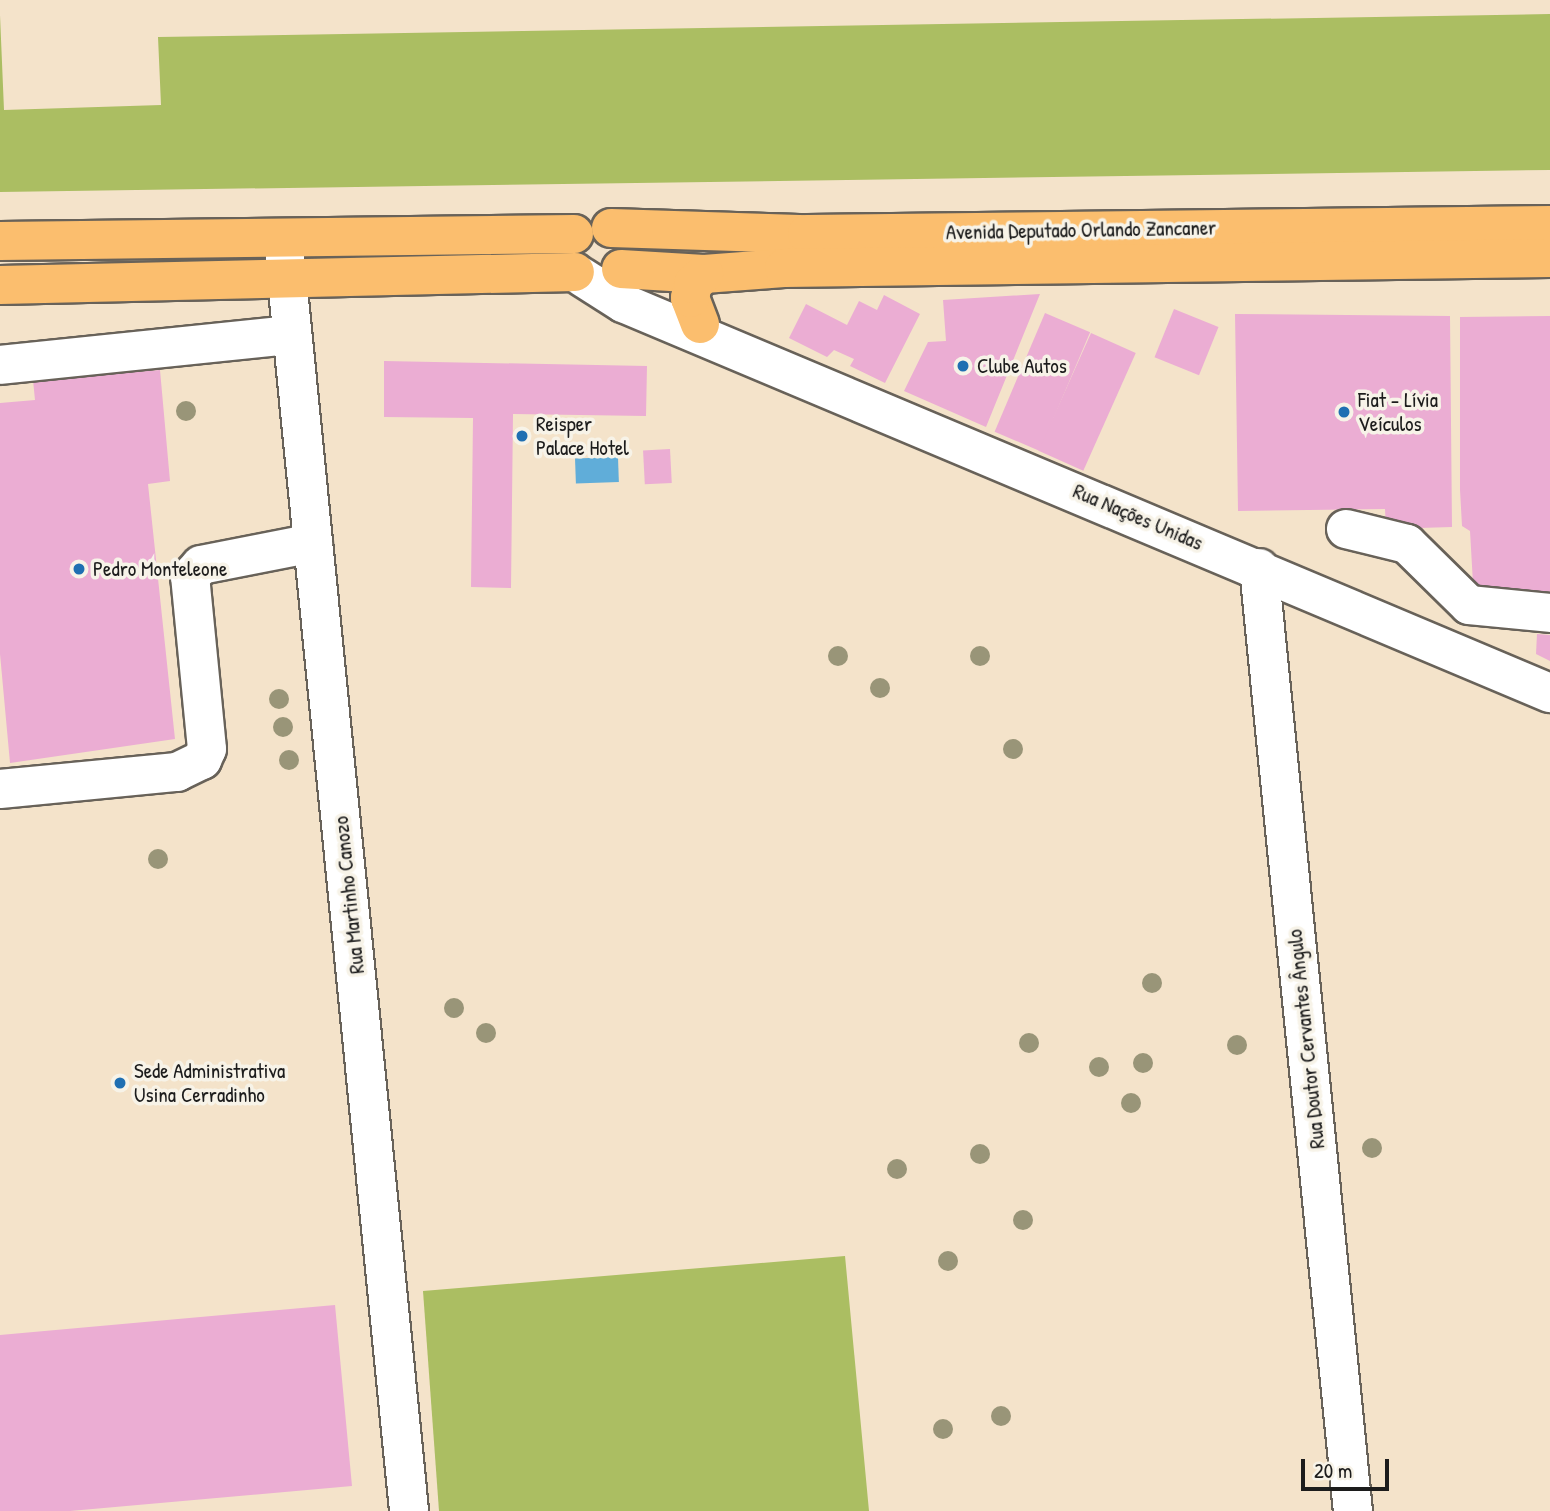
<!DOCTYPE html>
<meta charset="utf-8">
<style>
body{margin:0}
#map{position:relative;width:1550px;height:1511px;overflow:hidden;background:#f4e3ca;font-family:"Patrick Hand",sans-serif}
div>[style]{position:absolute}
.green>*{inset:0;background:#abbe62}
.water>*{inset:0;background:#60add9;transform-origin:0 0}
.building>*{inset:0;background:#ebadd3;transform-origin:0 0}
.roads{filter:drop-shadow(2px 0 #686259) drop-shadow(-2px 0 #686259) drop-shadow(0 2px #686259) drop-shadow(0 -2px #686259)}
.minor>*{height:38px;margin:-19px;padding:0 19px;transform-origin:19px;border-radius:19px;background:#fff}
.major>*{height:38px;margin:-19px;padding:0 19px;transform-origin:19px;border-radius:19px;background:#fbbe6e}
.trees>*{width:20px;height:20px;margin:-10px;border-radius:50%;background:#999578}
.dots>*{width:19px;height:19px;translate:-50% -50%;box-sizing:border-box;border:4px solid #f7f3e8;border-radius:50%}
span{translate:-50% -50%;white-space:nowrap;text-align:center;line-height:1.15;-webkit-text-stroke:7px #f7f3e8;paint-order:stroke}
.street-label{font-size:21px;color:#1c1c1c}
.poi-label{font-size:21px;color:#1c1c1c}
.left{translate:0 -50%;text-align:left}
.scale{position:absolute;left:1301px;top:1459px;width:88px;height:32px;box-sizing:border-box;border:4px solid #1c1c1c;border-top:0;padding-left:9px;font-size:21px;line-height:24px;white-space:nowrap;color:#1c1c1c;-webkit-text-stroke:5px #f7f3e8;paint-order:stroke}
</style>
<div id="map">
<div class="green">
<i style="clip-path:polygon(1550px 14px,1550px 170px,0 192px,0 15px,4px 110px,161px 105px,158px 37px)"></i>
<i style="clip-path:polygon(845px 1256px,869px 1511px,439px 1511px,423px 1291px)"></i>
</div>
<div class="water">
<i style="left:618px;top:457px;width:25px;height:43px;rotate:88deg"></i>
</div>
<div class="building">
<i style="clip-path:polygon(1040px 294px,986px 427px,904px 391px,928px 342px,946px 341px,943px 300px)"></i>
<i style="clip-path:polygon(884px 295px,920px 314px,885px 383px,850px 366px,854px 359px,834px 350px,827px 357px,789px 338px,806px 304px,847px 325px,859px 301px,877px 310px)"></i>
<i style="left:1174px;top:309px;width:48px;height:52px;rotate:22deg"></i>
<i style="left:1045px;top:313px;width:49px;height:129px;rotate:23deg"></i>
<i style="clip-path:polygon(1235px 314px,1450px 316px,1452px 527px,1386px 529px,1385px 509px,1238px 511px)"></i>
<i style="clip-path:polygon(1550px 316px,1550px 602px,1474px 601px,1470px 531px,1462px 526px,1460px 490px,1460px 317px)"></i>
<i style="left:1091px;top:333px;width:49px;height:129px;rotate:24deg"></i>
<i style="clip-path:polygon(384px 361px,647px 366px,646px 416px,513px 414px,511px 588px,471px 587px,473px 418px,384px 417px)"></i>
<i style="clip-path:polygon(160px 370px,170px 481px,148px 484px,175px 739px,10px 763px,0 654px,0 403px,35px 400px,33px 380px)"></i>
<i style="left:670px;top:449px;width:34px;height:27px;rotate:87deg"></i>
<i style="clip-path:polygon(1537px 634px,1550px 635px,1550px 661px,1536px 654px)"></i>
<i style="clip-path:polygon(335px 1305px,352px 1486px,70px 1511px,0 1511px,0 1335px)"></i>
</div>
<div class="roads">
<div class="minor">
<i style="left:283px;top:239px;width:1278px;rotate:84.34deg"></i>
<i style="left:582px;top:277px;width:49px;rotate:32.4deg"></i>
<i style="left:623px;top:303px;width:1006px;rotate:22.82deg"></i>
<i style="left:0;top:365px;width:293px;rotate:-5.9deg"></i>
<i style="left:1346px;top:529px;width:63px;rotate:13.8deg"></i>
<i style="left:1407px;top:544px;width:87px;rotate:44.5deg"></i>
<i style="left:1469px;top:605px;width:81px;rotate:5.6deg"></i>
<i style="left:1259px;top:568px;width:948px;rotate:84.31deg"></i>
<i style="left:0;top:789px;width:178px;rotate:-5.5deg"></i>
<i style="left:177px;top:772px;width:28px;rotate:-26deg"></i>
<i style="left:202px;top:760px;width:12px;rotate:-66deg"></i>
<i style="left:207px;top:749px;width:173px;rotate:-95.6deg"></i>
<i style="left:190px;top:577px;width:16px;rotate:-47deg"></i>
<i style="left:201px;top:565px;width:114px;rotate:-11.1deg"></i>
</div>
<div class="major">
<i style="left:611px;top:228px;width:196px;rotate:1.8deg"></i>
<i style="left:807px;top:234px;width:743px;rotate:-0.69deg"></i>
<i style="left:0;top:241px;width:574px;rotate:-0.7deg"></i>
<i style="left:621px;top:269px;width:83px;rotate:3.4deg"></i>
<i style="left:704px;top:274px;width:80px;rotate:-4.3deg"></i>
<i style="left:784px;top:268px;width:766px;rotate:-0.75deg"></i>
<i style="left:0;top:285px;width:575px;rotate:-1.3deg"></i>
<i style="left:700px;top:324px;width:28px;rotate:-111deg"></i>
<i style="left:690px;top:298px;width:14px;rotate:-78deg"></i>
<i style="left:693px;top:284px;width:15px;rotate:-42deg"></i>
</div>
</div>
<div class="trees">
<i style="left:186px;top:411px"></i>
<i style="left:838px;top:656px"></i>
<i style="left:980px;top:656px"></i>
<i style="left:880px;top:688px"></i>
<i style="left:279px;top:699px"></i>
<i style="left:283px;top:727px"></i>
<i style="left:1013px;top:749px"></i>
<i style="left:289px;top:760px"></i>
<i style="left:158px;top:859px"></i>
<i style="left:1152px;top:983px"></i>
<i style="left:454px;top:1008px"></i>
<i style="left:486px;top:1033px"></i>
<i style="left:1029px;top:1043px"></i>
<i style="left:1237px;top:1045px"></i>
<i style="left:1143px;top:1063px"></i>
<i style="left:1099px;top:1067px"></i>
<i style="left:1131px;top:1103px"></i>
<i style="left:1372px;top:1148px"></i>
<i style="left:980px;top:1154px"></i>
<i style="left:897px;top:1169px"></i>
<i style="left:1023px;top:1220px"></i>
<i style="left:948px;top:1261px"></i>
<i style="left:1001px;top:1416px"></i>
<i style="left:943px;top:1429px"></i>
</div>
<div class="dots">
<i style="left:963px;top:366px;background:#1f6fb2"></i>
<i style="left:1344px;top:412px;background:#1f6fb2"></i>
<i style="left:522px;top:436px;background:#1f6fb2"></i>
<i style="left:79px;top:569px;background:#1f6fb2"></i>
<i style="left:120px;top:1083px;background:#1f6fb2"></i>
</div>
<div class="street-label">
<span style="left:1081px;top:230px;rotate:-1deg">Avenida Deputado Orlando Zancaner</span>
<span style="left:1138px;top:517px;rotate:23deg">Rua Nações Unidas</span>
<span style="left:349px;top:895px;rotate:-96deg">Rua Martinho Canozo</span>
<span style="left:1306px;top:1039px;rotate:-96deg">Rua Doutor Cervantes Ângulo</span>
</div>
<div class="poi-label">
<span class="left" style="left:977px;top:366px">Clube Autos</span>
<span class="left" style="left:1358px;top:412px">Fiat - Lívia<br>Veículos</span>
<span class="left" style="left:536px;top:436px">Reisper<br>Palace Hotel</span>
<span class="left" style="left:93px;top:569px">Pedro Monteleone</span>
<span class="left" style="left:134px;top:1083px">Sede Administrativa<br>Usina Cerradinho</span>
</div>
<div class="scale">20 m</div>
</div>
